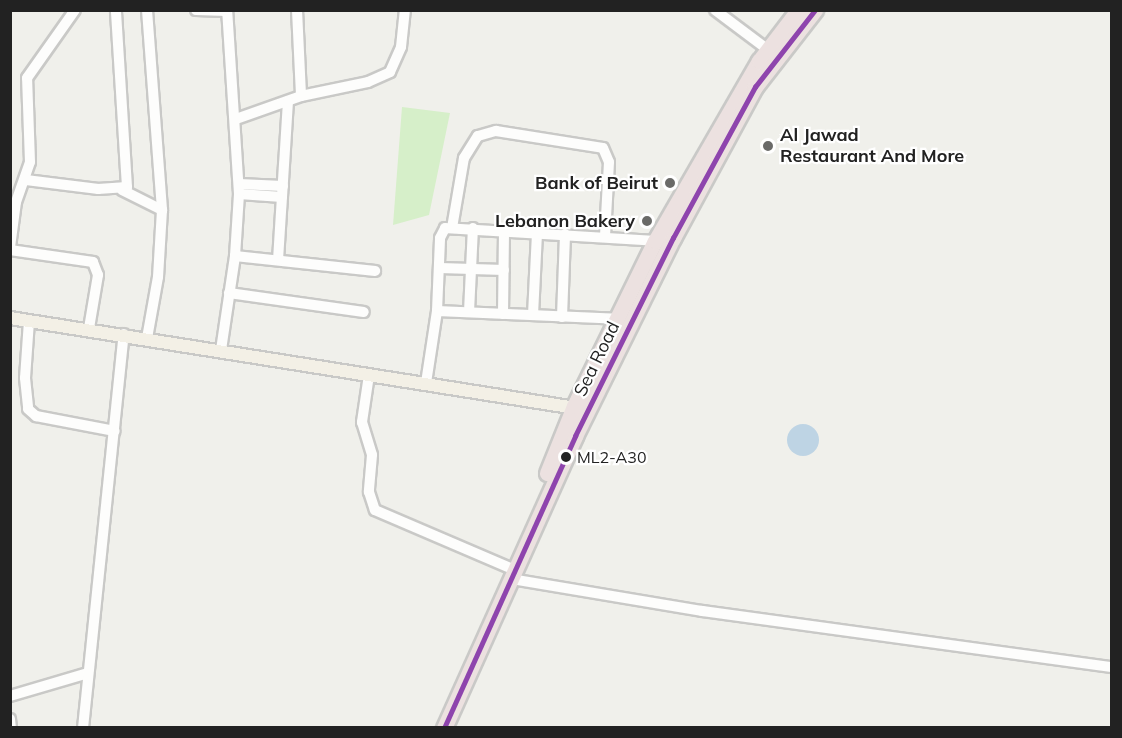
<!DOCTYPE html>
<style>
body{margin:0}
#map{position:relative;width:1122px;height:738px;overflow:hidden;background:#f0f0eb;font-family:Mulish,sans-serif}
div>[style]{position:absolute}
.grass>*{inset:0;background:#d6efc9}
.water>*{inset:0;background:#bed4e4}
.round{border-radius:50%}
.roads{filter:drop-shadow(2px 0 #c9c9c7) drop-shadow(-2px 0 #c9c9c7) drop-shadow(0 2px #c9c9c7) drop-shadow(0 -2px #c9c9c7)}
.minor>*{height:10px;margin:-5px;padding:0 5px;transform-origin:5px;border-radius:5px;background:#fdfdfc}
.major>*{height:12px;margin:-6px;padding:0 6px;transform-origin:6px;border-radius:6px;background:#f3f0e6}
.highway>*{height:15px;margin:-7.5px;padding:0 7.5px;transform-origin:7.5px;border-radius:7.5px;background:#ece1e0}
.bus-1>*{height:4.5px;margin:-2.25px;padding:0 2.25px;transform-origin:2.25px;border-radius:2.25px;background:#8e44ad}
.dots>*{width:16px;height:16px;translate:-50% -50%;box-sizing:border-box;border:3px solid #fff;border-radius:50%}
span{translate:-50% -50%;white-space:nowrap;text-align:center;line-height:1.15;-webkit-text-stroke:4.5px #fff;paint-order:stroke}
.bus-label{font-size:16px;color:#222}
.left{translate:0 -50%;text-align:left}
.poi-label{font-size:18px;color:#222;font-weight:700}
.right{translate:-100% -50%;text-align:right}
.street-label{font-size:18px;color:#222}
.frame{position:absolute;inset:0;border:12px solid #222;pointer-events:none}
</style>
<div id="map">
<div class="grass">
<i style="clip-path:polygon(402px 107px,450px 113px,429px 215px,393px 225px)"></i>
</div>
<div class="water">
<i class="round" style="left:787px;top:424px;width:32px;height:32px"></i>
</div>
<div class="roads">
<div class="minor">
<i style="left:147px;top:10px;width:201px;rotate:85.7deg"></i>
<i style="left:162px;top:210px;width:67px;rotate:93.4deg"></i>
<i style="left:158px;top:277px;width:62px;rotate:100.2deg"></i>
<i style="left:196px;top:10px;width:31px;rotate:2deg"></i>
<i style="left:297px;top:10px;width:86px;rotate:87.3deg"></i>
<i style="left:715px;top:10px;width:65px;rotate:36.9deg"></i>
<i style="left:236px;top:119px;width:69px;rotate:-19.5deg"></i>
<i style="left:301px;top:96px;width:68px;rotate:-11.8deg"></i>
<i style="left:368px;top:82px;width:24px;rotate:-24deg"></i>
<i style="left:390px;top:72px;width:27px;rotate:-66deg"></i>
<i style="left:401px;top:47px;width:37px;rotate:-84deg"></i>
<i style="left:26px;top:180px;width:73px;rotate:7.1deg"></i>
<i style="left:98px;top:189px;width:29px;rotate:-4deg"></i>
<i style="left:127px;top:187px;width:177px;rotate:-93.6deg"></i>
<i style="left:239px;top:184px;width:44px;rotate:2.6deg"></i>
<i style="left:122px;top:190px;width:45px;rotate:26.6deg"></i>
<i style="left:239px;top:194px;width:43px;rotate:4deg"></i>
<i style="left:452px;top:228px;width:71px;rotate:-80.3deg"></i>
<i style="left:464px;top:158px;width:26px;rotate:-58deg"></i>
<i style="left:478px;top:136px;width:19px;rotate:-16deg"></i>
<i style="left:496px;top:131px;width:108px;rotate:9deg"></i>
<i style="left:603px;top:148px;width:15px;rotate:67deg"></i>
<i style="left:609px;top:162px;width:73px;rotate:93.1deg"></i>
<i style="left:10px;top:247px;width:45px;rotate:-82.4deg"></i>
<i style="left:16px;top:202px;width:42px;rotate:-70.7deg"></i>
<i style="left:30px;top:162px;width:84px;rotate:-92deg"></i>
<i style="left:27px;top:78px;width:83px;rotate:-54.8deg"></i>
<i style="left:10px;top:250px;width:84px;rotate:8.2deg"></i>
<i style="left:93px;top:262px;width:14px;rotate:69deg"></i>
<i style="left:98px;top:275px;width:54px;rotate:99.6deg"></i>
<i style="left:235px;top:256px;width:141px;rotate:6.1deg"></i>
<i style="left:278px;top:260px;width:159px;rotate:-86.4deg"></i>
<i style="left:440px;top:268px;width:64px;rotate:1.8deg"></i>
<i style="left:229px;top:293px;width:136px;rotate:8deg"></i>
<i style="left:437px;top:311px;width:180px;rotate:2.5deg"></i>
<i style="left:469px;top:312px;width:84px;rotate:-87.3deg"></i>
<i style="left:503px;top:314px;width:84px;rotate:-89.3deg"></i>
<i style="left:533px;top:315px;width:83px;rotate:-87.2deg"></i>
<i style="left:562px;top:317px;width:83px;rotate:-87.9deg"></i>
<i style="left:29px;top:321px;width:57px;rotate:94deg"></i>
<i style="left:25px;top:378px;width:31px;rotate:84deg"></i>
<i style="left:28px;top:409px;width:11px;rotate:41deg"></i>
<i style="left:36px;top:416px;width:80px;rotate:10.8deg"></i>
<i style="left:221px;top:350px;width:95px;rotate:-81.5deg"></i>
<i style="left:235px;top:256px;width:62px;rotate:-86.3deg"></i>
<i style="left:239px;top:194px;width:184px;rotate:-93.7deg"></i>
<i style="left:369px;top:375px;width:48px;rotate:98.5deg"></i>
<i style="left:362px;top:422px;width:34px;rotate:73deg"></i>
<i style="left:372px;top:455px;width:37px;rotate:95deg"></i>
<i style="left:369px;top:492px;width:19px;rotate:72deg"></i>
<i style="left:375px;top:510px;width:145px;rotate:23.2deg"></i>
<i style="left:426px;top:383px;width:73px;rotate:-81.3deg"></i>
<i style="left:437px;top:311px;width:73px;rotate:-87.6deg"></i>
<i style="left:440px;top:238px;width:11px;rotate:-63deg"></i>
<i style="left:445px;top:228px;width:210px;rotate:3.5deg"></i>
<i style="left:511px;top:579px;width:194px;rotate:9.5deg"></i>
<i style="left:702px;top:611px;width:414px;rotate:7.8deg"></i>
<i style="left:10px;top:696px;width:81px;rotate:-16.4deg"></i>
<i style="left:10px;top:719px;width:9px;rotate:84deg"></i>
<i style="left:83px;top:728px;width:396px;rotate:-84.1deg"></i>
</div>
<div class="major">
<i style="left:10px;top:318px;width:579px;rotate:9.04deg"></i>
</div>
<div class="highway">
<i style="left:547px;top:473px;width:72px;rotate:-68.1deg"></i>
<i style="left:574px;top:406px;width:184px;rotate:-63.9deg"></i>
<i style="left:655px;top:241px;width:208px;rotate:-60deg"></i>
<i style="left:759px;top:61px;width:64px;rotate:-52.6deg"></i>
<i style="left:444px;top:728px;width:320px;rotate:-65.8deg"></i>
<i style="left:575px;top:436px;width:221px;rotate:-63.7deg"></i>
<i style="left:673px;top:238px;width:172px;rotate:-61.5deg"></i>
<i style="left:755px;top:87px;width:98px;rotate:-52.1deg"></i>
</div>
</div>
<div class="bus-1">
<i style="left:444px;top:728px;width:320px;rotate:-65.8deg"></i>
<i style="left:575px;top:436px;width:221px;rotate:-63.7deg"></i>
<i style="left:673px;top:238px;width:172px;rotate:-61.5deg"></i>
<i style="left:755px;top:87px;width:98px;rotate:-52.1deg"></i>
</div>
<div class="dots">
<i style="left:768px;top:146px;background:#6a6a68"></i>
<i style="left:670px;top:183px;background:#6a6a68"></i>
<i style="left:647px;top:221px;background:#6a6a68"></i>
<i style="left:566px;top:457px;background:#222"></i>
</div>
<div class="bus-label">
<span class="left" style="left:577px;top:457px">ML2-A30</span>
</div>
<div class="poi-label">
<span class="left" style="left:780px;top:146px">Al Jawad<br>Restaurant And More</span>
<span class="right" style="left:658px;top:183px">Bank of Beirut</span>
<span class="right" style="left:635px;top:221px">Lebanon Bakery</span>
</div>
<div class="street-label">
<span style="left:597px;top:359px;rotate:-64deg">Sea Road</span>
</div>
<div class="frame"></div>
</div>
